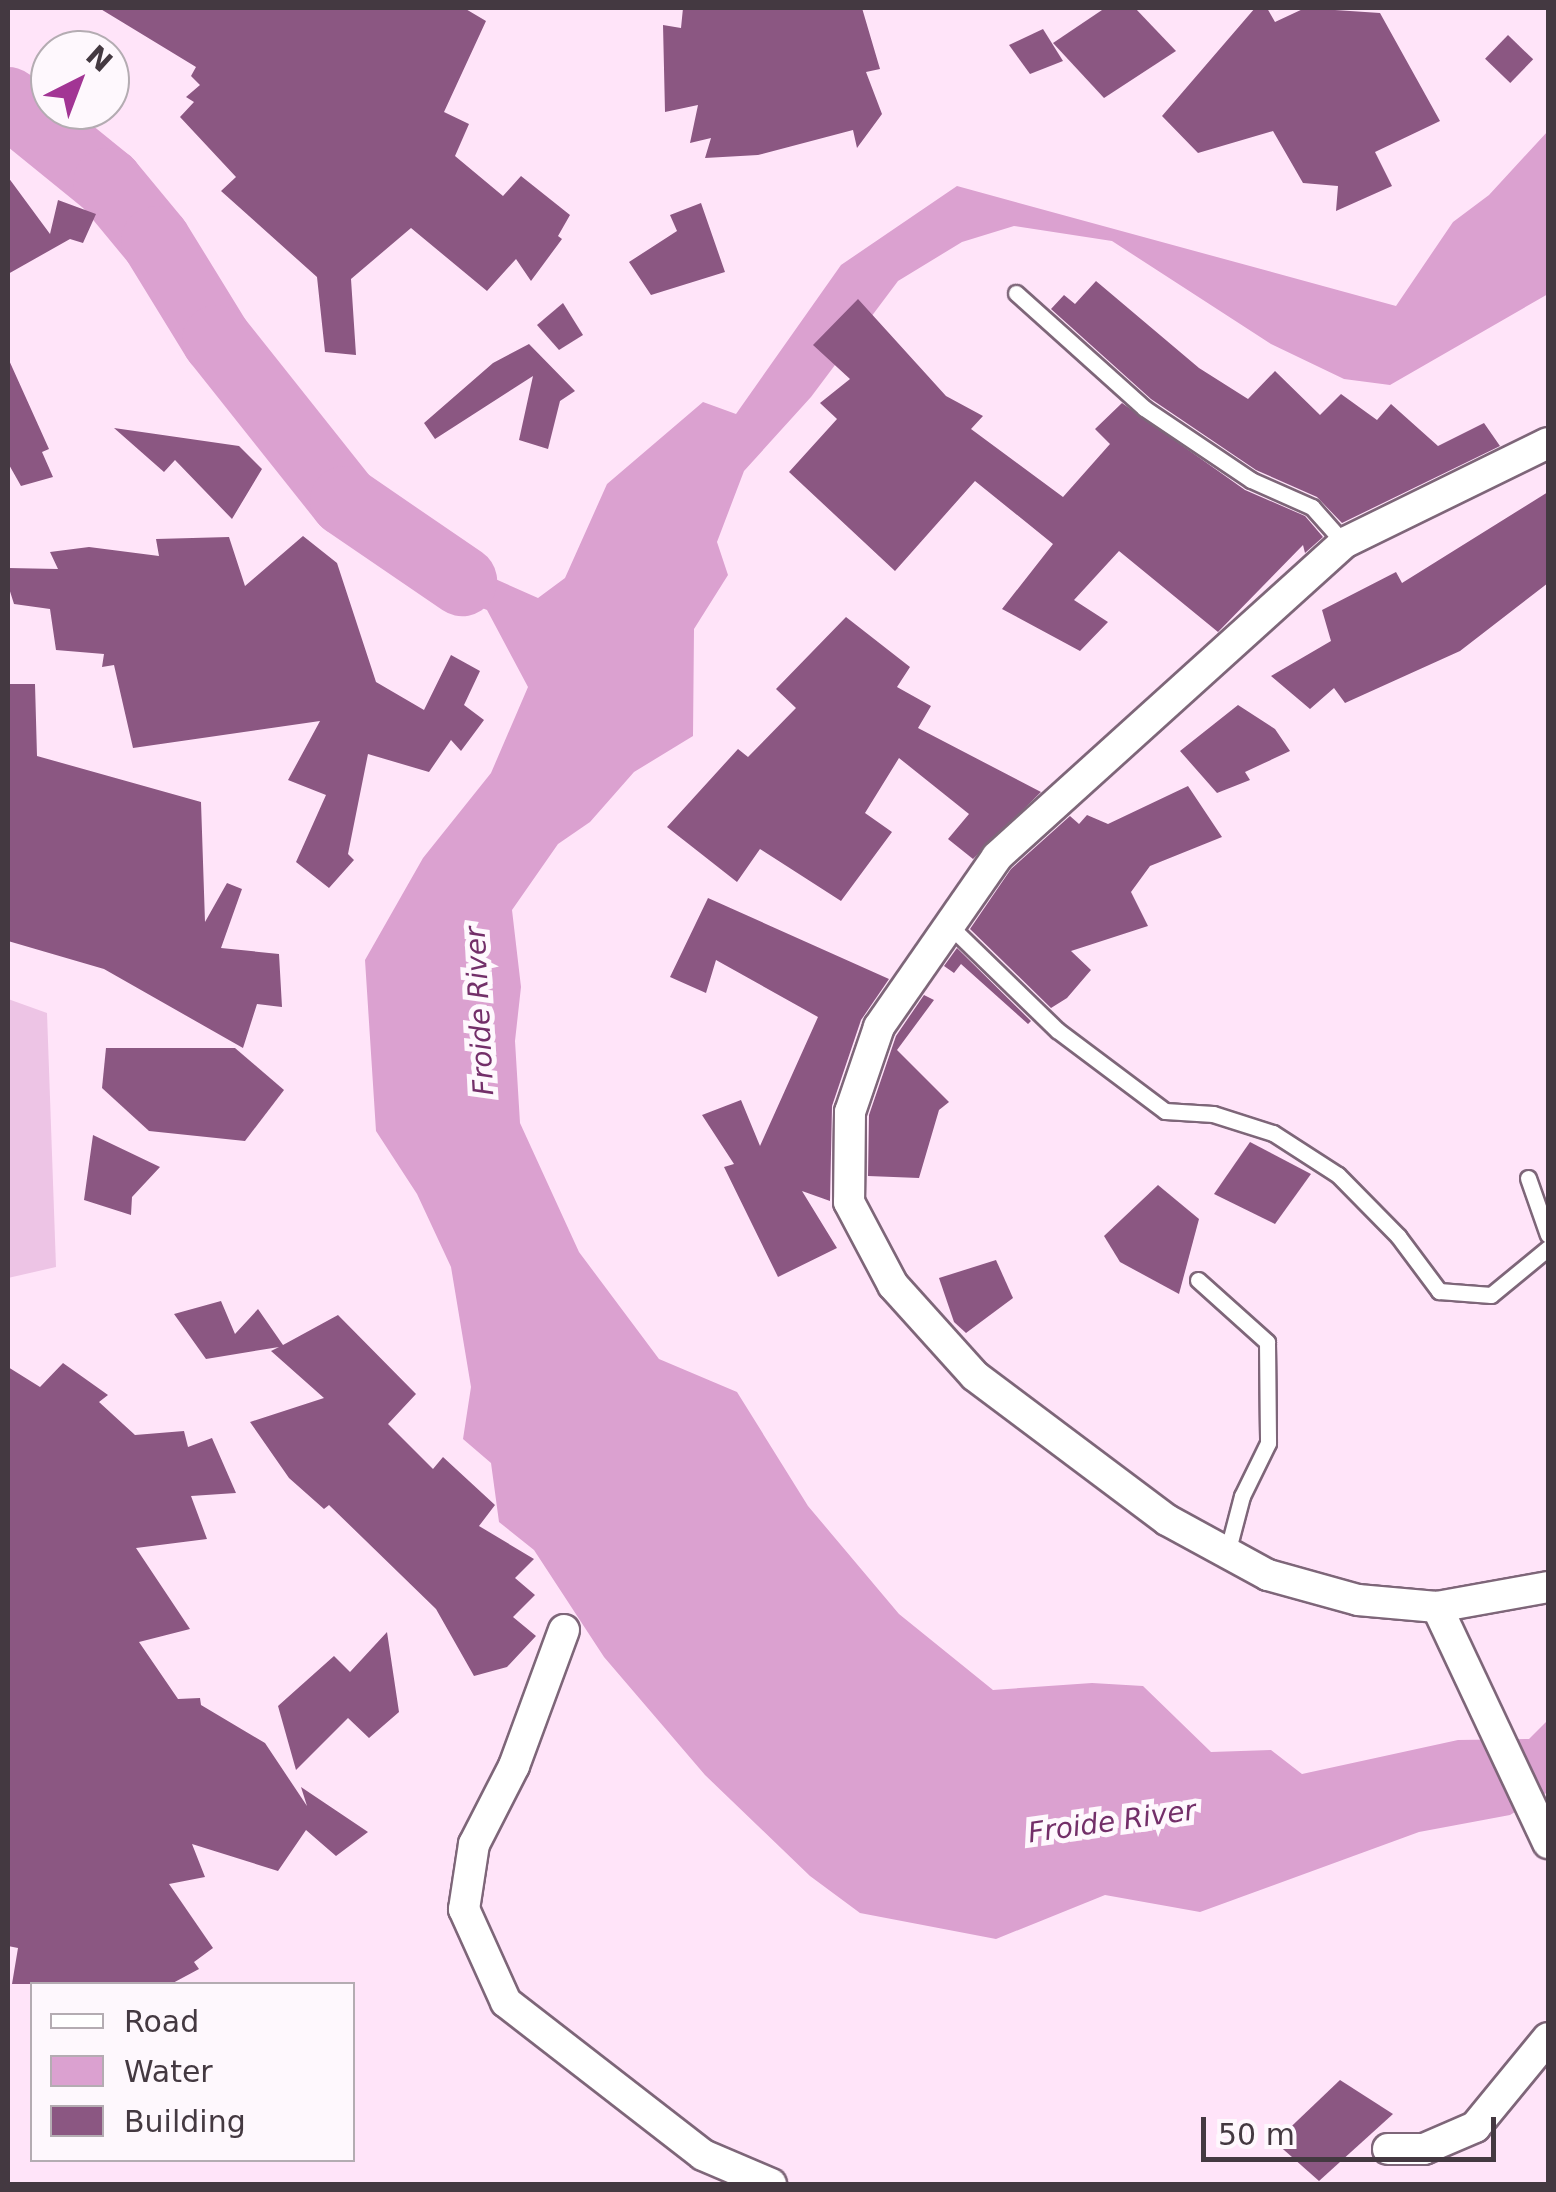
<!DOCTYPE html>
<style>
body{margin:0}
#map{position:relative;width:1556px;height:2192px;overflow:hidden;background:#ffe4f9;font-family:"DejaVu Sans",sans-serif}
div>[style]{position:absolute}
.green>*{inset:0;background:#edc4e5}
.water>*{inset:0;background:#dba1d0}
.river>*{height:70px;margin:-35px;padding:0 35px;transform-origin:35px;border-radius:35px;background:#dba1d0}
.building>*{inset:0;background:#8b5782;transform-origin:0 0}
.roads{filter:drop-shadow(2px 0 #7e6679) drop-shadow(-2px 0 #7e6679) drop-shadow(0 2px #7e6679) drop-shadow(0 -2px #7e6679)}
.lane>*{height:15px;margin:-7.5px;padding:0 7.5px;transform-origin:7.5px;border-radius:7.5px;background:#fff}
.street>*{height:30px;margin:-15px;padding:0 15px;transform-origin:15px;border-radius:15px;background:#fff}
span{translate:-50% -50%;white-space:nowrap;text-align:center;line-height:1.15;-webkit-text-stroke:10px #fef8fd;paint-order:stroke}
.water-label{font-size:28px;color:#732f69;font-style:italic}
.frame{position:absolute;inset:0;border:10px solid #443941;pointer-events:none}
.legend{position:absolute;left:30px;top:1982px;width:325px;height:180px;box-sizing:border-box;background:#fef8fd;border:2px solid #b4acb2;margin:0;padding:12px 18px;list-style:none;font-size:30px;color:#443941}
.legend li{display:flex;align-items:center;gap:20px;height:50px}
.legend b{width:50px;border:2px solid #b4acb2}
.north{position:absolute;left:30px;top:30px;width:100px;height:100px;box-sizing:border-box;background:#fef8fd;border:2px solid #b4acb2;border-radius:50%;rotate:42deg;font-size:28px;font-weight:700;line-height:40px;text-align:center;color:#443941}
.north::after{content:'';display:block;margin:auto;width:35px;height:45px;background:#a23594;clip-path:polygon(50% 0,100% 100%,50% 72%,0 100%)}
.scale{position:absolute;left:1201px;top:2117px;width:295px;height:45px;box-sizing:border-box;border:5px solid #443941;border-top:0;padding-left:12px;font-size:30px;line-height:35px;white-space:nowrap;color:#443941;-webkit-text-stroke:8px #fef8fd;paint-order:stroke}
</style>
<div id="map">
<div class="green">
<i style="clip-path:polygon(8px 999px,47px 1013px,56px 1267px,8px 1278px)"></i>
</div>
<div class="water">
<i style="clip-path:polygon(1548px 131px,1548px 294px,1390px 385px,1344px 379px,1271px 344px,1112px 241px,1014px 226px,962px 242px,898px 281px,811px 397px,744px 471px,717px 542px,728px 575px,694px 629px,693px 736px,634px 772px,590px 822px,558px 844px,512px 910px,521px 987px,515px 1041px,520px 1123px,579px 1252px,659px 1359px,737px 1392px,808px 1506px,899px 1614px,993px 1690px,1092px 1683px,1143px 1686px,1211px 1752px,1271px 1750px,1302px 1774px,1458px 1740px,1529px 1739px,1548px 1720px,1548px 1792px,1510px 1815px,1419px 1832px,1200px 1912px,1105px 1895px,996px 1939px,860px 1913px,810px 1876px,705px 1775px,604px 1657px,534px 1550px,499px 1522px,491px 1463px,463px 1439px,471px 1387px,451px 1267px,417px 1194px,376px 1131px,365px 960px,423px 858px,491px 773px,528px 687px,487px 610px,435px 588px,380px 528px,538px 598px,565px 578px,607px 484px,703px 402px,736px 414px,841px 265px,957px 186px,1396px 306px,1453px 222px,1489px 195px)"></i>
</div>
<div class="river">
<i style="left:8px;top:102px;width:129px;rotate:39deg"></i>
<i style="left:108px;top:183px;width:75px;rotate:50.4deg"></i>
<i style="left:156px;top:241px;width:116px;rotate:58.4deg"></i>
<i style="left:217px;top:340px;width:206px;rotate:51.5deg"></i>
<i style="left:345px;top:501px;width:142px;rotate:34.4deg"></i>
</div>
<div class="building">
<i style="clip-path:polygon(99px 8px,464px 8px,486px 21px,444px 112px,469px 124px,455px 156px,503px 196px,521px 176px,570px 215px,558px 236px,562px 239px,531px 281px,516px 259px,487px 291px,411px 228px,351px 279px,356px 355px,325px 352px,317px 277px,221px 191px,236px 177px,180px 117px,194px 102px,186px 97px,200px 85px,191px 76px,196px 67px)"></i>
<i style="clip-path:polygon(683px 8px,862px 8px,880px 69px,866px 72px,882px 114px,857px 148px,853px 130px,758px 155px,705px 158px,711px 138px,690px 143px,698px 105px,665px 112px,663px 25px,681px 28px)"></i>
<i style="clip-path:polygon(1105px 8px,1135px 8px,1176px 51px,1104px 98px,1053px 43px)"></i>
<i style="clip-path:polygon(1255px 8px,1267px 8px,1275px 22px,1305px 8px,1380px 13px,1440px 121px,1375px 152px,1392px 186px,1336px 211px,1338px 186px,1303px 183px,1273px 131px,1198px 153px,1162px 116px)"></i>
<i style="clip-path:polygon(1043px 29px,1063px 61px,1030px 74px,1009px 45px)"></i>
<i style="left:1508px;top:35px;width:35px;height:33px;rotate:44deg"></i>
<i style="clip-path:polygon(8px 177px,50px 234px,58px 200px,96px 214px,83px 243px,70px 239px,8px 274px)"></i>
<i style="clip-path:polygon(701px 203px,725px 272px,651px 295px,629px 262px,677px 231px,670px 215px)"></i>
<i style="clip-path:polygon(1096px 281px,1199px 368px,1248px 399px,1275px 371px,1320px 415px,1341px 394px,1377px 420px,1391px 404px,1438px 446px,1484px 423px,1500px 446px,1342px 523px,1317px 497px,1256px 470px,1151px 399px,1051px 309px,1064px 295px,1075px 304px)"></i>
<i style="clip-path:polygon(858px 299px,946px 396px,983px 416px,971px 429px,1063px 497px,1110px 444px,1095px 429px,1122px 403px,1245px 490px,1305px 516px,1323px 537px,1305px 553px,1303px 545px,1218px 632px,1119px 551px,1074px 600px,1108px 622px,1080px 651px,1002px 609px,1053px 544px,975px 481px,895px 571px,789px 472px,837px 419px,820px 403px,850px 379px,813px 345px)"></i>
<i style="clip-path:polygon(563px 303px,583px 335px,559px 350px,537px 325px)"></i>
<i style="clip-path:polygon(529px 344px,575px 391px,560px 401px,548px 449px,519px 440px,533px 376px,435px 439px,424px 423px,493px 363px)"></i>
<i style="clip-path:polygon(8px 358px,49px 449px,42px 452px,53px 477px,21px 486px,8px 463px)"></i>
<i style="clip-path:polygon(114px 428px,239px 446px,262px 469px,232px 519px,175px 460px,164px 472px)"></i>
<i style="clip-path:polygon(1548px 492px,1548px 583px,1460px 651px,1345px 703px,1334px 688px,1310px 709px,1271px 676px,1331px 641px,1322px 610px,1396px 572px,1402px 583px)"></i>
<i style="clip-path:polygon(303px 536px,337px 563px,376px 682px,424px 710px,451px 655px,480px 671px,464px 705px,484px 720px,461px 751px,451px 740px,429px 772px,368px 754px,348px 854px,354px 860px,329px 888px,296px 862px,326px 795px,288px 780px,320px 721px,133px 748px,114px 665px,102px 667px,104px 654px,56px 650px,50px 609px,14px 604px,8px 585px,8px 568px,58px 569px,50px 552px,89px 547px,159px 556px,156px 539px,229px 537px,245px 586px)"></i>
<i style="clip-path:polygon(846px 617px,910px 667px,897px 687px,931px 706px,918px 728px,1041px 792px,973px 859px,948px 839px,969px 814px,899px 758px,865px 813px,892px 832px,841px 901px,760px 849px,737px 882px,667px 827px,738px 749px,748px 757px,796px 708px,776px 689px)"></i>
<i style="clip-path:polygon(8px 684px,35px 684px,37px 756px,201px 802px,205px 922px,227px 883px,242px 889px,221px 948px,279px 954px,282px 1007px,257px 1004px,243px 1048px,104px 969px,8px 941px)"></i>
<i style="clip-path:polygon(1238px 705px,1275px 729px,1290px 751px,1245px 772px,1250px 780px,1217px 793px,1180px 751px)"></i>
<i style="clip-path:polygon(1188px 786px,1222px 837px,1150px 866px,1131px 892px,1148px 926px,1071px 951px,1091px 970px,1067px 998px,1051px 1008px,970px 929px,1011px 869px,1070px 816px,1079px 824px,1087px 815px,1108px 824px)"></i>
<i style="clip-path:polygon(708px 898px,889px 979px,861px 1020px,832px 1106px,830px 1201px,802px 1191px,837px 1248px,778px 1277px,724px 1167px,734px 1164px,702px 1115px,741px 1100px,760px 1146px,818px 1017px,716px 960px,706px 993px,670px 977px)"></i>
<i style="clip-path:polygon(957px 948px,1031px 1021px,1028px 1024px,961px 964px,954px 973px,944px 966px)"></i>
<i style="clip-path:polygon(924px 995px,934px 1000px,897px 1050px,949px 1102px,939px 1110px,919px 1178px,868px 1176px,869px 1115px,896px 1036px)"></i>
<i style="clip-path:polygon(106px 1048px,235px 1048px,284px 1090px,245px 1141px,149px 1131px,102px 1088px)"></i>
<i style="clip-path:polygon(93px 1135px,160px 1167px,132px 1197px,131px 1215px,84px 1200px)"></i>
<i style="clip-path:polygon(1250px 1142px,1311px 1174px,1275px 1224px,1214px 1194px)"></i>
<i style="clip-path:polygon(1158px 1185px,1199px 1219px,1179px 1294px,1120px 1262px,1104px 1236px)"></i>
<i style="clip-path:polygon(996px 1260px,1013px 1298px,966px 1333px,954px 1322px,939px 1278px)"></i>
<i style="clip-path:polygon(221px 1301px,235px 1334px,258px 1309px,283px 1345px,338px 1315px,416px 1394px,388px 1424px,433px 1469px,443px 1457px,495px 1505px,479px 1526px,534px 1559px,515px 1578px,535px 1595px,513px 1617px,536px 1636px,507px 1667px,474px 1676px,436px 1609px,329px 1505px,324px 1509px,289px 1478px,250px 1422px,324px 1398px,271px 1351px,279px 1347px,206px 1359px,174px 1314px)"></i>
<i style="clip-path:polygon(63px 1363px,108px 1395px,99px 1402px,135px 1435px,184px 1431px,188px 1447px,212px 1438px,236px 1493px,191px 1496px,207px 1539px,136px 1548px,190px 1629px,139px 1642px,178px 1699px,200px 1698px,201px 1705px,265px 1743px,307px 1806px,301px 1787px,368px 1832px,336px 1856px,306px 1830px,278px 1871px,192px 1844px,205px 1877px,169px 1884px,213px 1948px,194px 1962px,199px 1969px,171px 1984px,12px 1984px,18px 1948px,8px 1946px,8px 1367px,40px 1387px)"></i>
<i style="clip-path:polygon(387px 1632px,399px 1712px,369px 1738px,348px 1718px,296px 1770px,278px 1706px,334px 1656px,350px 1672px)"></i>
<i style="clip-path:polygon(1340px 2080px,1393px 2114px,1319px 2181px,1275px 2142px)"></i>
</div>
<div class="roads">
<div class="lane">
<i style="left:1016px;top:293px;width:172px;rotate:41.9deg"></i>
<i style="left:1144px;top:408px;width:129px;rotate:33.9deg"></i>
<i style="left:1251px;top:480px;width:67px;rotate:23.9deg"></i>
<i style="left:1312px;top:507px;width:48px;rotate:48.4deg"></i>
<i style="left:949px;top:925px;width:151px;rotate:44.2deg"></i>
<i style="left:1057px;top:1030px;width:135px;rotate:36.9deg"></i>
<i style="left:1165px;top:1111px;width:48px;rotate:3.6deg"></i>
<i style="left:1213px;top:1114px;width:63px;rotate:17.6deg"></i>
<i style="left:1273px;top:1133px;width:77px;rotate:32.9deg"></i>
<i style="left:1338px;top:1175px;width:86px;rotate:45.5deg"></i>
<i style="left:1398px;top:1236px;width:69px;rotate:53.3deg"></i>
<i style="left:1439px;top:1291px;width:52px;rotate:4.4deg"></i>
<i style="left:1491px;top:1295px;width:74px;rotate:-39.5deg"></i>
<i style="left:1528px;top:1178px;width:60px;rotate:70.7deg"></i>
<i style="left:1198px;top:1280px;width:93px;rotate:41.9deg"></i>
<i style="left:1267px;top:1342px;width:101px;rotate:89.4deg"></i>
<i style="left:1268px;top:1443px;width:59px;rotate:116.1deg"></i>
<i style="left:1242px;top:1496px;width:59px;rotate:104.7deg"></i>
</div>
<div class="street">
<i style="left:1548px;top:443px;width:227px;rotate:153.9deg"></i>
<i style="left:1344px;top:543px;width:468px;rotate:137.9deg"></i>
<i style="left:997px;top:857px;width:207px;rotate:124.8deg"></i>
<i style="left:879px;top:1027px;width:90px;rotate:108.8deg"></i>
<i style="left:850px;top:1112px;width:90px;rotate:90.6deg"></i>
<i style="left:849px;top:1202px;width:94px;rotate:62.1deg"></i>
<i style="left:893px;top:1285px;width:122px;rotate:48deg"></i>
<i style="left:975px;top:1376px;width:240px;rotate:36.9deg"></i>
<i style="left:1167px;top:1520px;width:115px;rotate:28.6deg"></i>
<i style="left:1268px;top:1575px;width:93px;rotate:15.5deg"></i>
<i style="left:1358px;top:1600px;width:79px;rotate:5.1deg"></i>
<i style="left:1437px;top:1607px;width:113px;rotate:-10.2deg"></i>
<i style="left:1437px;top:1607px;width:261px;rotate:64.8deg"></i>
<i style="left:564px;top:1630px;width:145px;rotate:110.2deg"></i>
<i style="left:514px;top:1766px;width:88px;rotate:117.1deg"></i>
<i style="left:474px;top:1844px;width:66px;rotate:98.7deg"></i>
<i style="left:464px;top:1909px;width:102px;rotate:65.7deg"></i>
<i style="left:506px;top:2002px;width:249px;rotate:37.8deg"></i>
<i style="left:703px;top:2155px;width:74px;rotate:23.1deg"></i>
<i style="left:1388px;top:2149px;width:36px"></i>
<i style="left:1424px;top:2149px;width:56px;rotate:-23.3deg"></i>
<i style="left:1475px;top:2127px;width:115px;rotate:-50.6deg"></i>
</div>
</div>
<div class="water-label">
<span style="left:480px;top:1011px;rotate:-93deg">Froide River</span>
<span style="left:1112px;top:1822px;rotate:-8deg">Froide River</span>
</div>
<div class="frame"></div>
<ul class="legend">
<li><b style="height:12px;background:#fff"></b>Road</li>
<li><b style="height:28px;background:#dba1d0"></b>Water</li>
<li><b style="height:28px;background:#8b5782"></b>Building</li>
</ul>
<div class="north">N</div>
<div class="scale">50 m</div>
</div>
